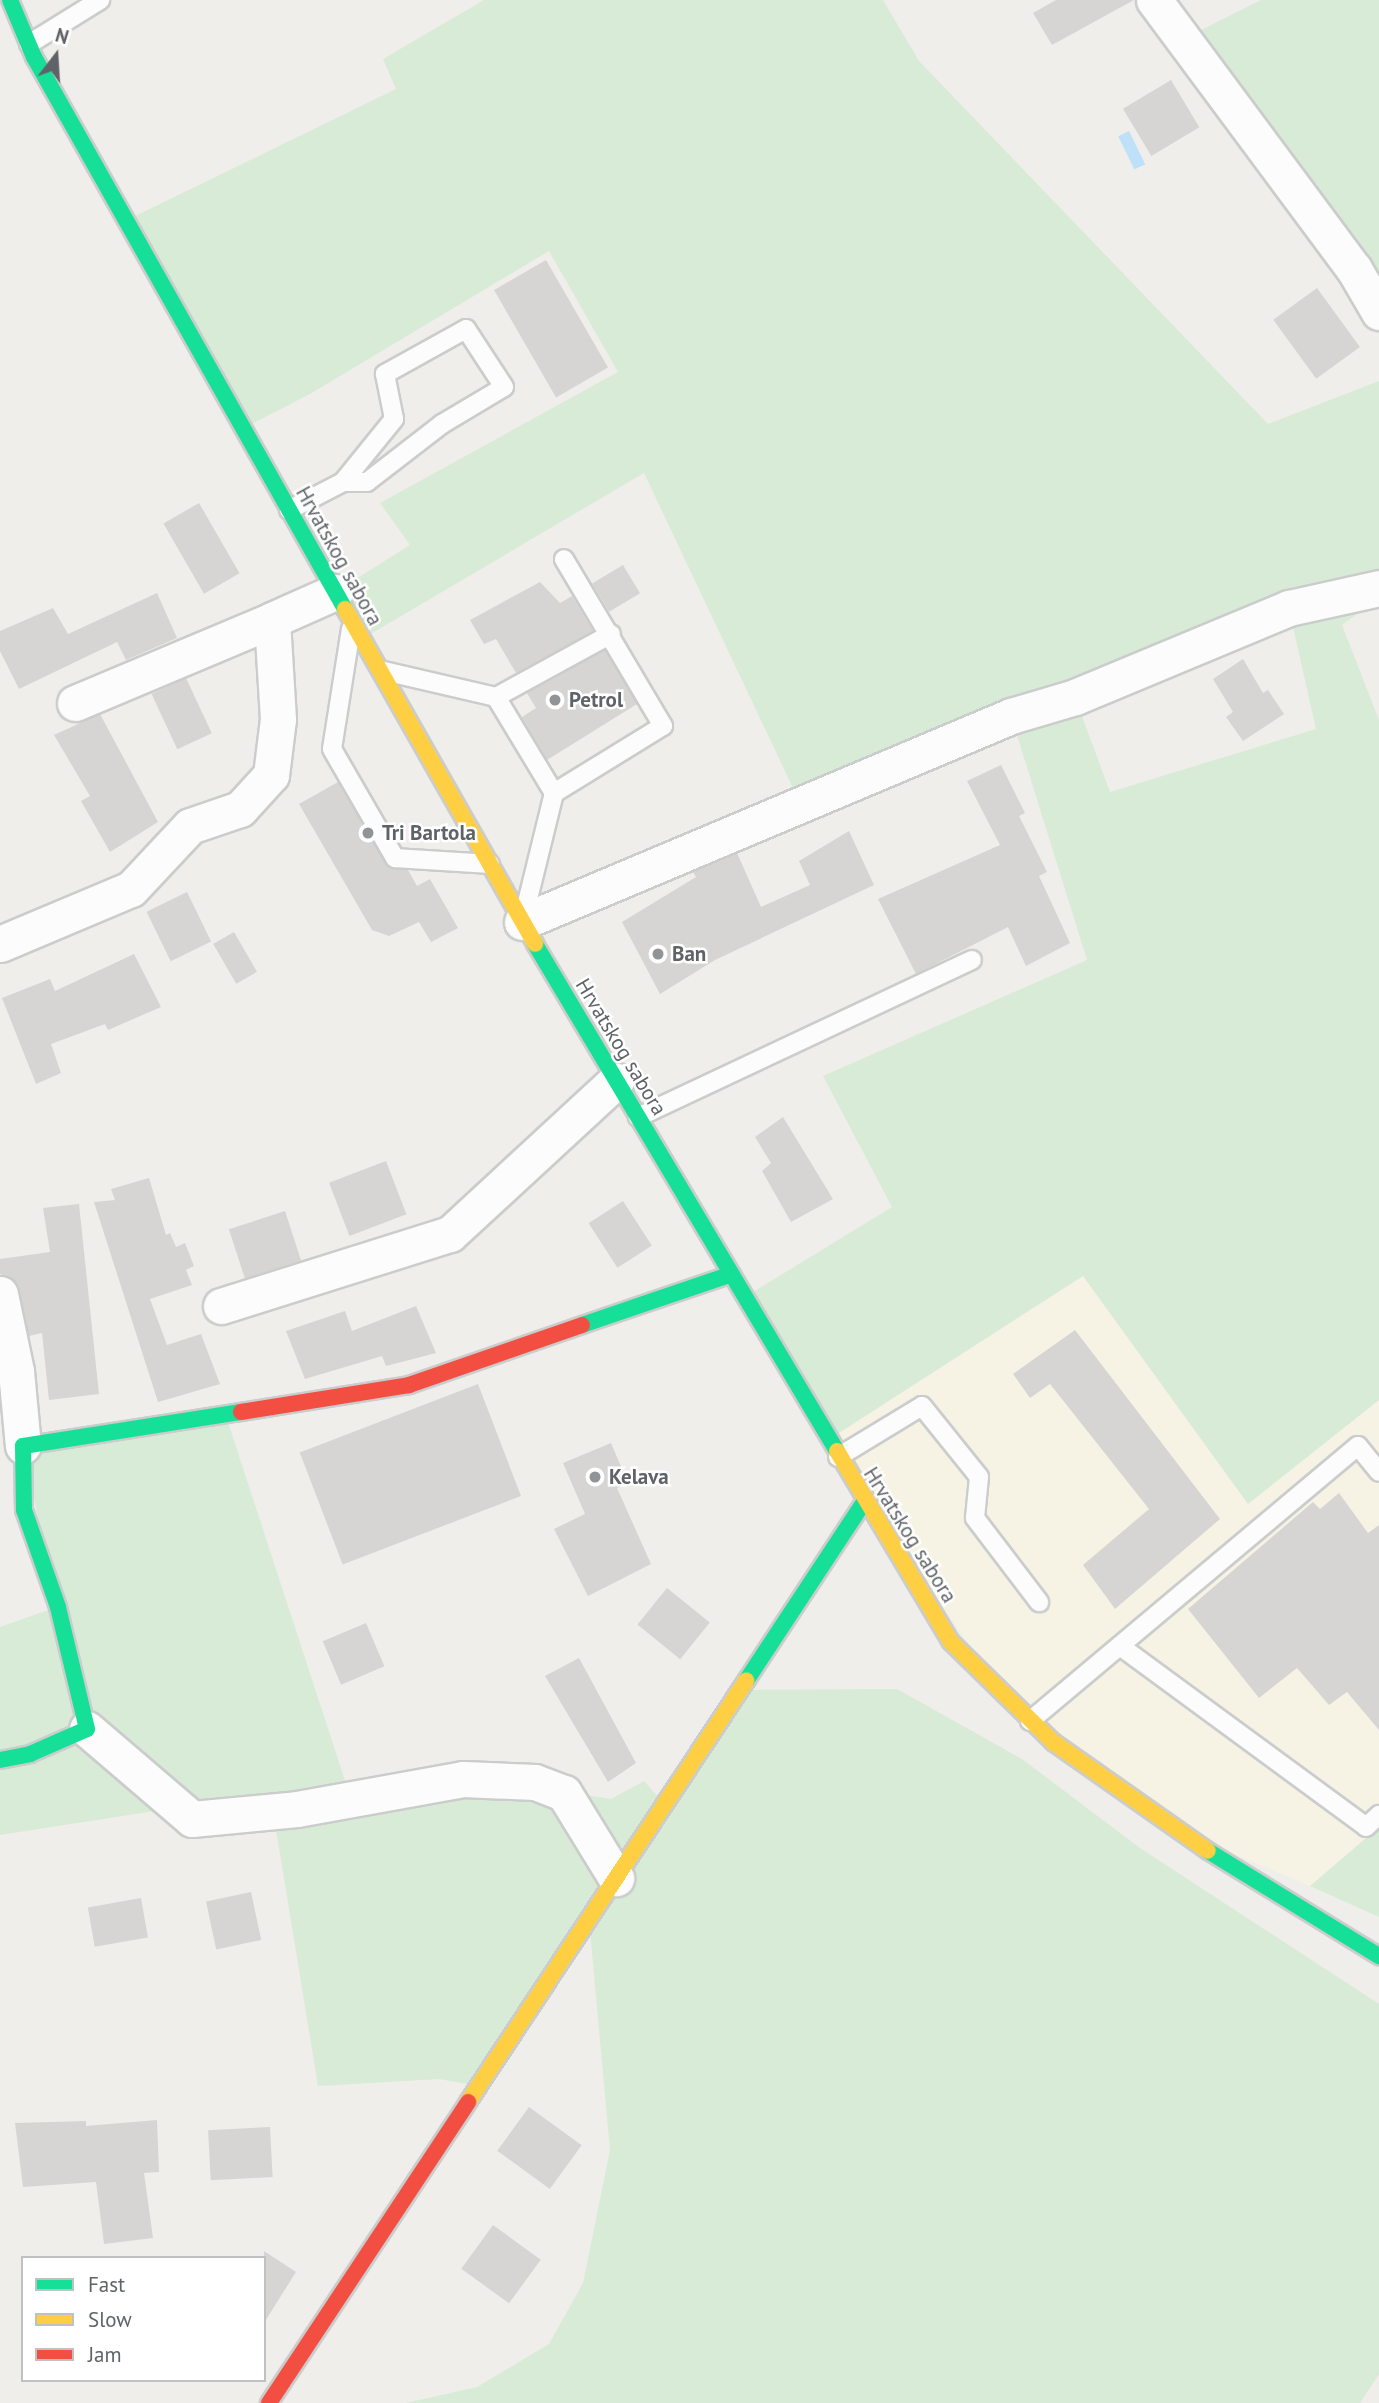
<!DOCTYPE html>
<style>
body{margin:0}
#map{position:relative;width:1379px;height:2403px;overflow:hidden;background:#efeeea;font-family:"PT Sans",sans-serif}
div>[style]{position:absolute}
.commercial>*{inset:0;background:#f7f3e4}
.green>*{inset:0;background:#d8ebd6}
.water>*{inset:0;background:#bfe0f9;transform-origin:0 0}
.building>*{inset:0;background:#d6d5d3;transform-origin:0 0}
.roads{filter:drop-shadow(2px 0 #cbcccc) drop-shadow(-2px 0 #cbcccc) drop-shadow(0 2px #cbcccc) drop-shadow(0 -2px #cbcccc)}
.lane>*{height:18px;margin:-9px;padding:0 9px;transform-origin:9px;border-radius:9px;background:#fdfcfc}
.street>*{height:35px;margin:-17.5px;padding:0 17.5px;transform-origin:17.5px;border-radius:17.5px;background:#fdfcfc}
.fast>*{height:16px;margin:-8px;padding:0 8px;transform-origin:8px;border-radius:8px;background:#16e098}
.slow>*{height:16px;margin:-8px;padding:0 8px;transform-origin:8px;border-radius:8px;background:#ffcf43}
.jam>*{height:16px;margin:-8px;padding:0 8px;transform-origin:8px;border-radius:8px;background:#f24e42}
.dots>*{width:19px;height:19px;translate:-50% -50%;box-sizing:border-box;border:4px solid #fff;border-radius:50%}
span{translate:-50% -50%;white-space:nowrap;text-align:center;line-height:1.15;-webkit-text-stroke:5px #fff;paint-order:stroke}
.street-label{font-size:21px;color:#5f6368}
.poi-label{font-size:21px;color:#5f6368;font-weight:700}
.left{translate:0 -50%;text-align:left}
.legend{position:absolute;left:21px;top:2256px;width:245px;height:126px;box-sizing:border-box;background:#fff;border:2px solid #bfc1c3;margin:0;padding:9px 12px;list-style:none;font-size:21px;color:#5f6368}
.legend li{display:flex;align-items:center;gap:14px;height:35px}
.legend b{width:35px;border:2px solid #bfc1c3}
.north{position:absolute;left:21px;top:21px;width:70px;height:70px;-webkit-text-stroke:5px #fff;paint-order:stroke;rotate:17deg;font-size:19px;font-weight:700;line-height:28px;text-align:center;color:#5f6368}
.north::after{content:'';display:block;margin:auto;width:24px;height:32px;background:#5f6368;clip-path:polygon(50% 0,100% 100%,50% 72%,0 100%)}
</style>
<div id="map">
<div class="commercial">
<i style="clip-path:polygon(1083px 1276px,1248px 1504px,1379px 1400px,1379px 1827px,1310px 1886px,1161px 1823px,1006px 1698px,828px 1440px)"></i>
</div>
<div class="green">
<i style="clip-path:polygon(evenodd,484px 0,883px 0,919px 61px,1268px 424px,1379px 381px,1379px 598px,1342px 625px,1379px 720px,1379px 1400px,1248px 1504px,1083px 1276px,828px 1440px,745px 1297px,892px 1207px,823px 1076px,1087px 960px,1011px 716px,800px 803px,644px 473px,362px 639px,335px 592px,410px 545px,380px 503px,618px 372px,549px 251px,310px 394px,244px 428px,127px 220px,396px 89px,383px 59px,484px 0,1289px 609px,1316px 729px,1110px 792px,1075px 697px,1289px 609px)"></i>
<i style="clip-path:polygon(1261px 0,1379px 0,1379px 312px,1187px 37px)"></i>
<i style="clip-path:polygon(225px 1413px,351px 1799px,487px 1780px,611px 1799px,644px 1781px,665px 1805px,740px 1690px,897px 1689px,1022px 1759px,1140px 1848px,1379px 2004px,1379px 2374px,1360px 2403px,406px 2403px,477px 2387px,549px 2344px,583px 2283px,610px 2150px,589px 1920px,479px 2086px,439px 2079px,318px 2086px,270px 1793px,0 1835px,0 1627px,57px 1607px,23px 1446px)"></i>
<i style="clip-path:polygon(1379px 1827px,1379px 1917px,1310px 1886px)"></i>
</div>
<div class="water">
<i style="left:1129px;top:131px;width:37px;height:12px;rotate:64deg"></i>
</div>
<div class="building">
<i style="clip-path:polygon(1056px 0,1134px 0,1052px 45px,1033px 13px)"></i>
<i style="left:1171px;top:80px;width:55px;height:56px;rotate:59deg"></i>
<i style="left:546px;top:260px;width:124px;height:60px;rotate:60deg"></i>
<i style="left:1317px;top:288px;width:73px;height:54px;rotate:54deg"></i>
<i style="left:199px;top:503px;width:81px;height:41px;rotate:60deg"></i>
<i style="left:623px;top:565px;width:33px;height:36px;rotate:59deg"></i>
<i style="clip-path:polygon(540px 582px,560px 603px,572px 596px,593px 631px,516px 673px,496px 639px,484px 644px,470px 620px)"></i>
<i style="clip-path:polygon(157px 593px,177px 638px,126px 660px,117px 642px,19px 689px,0 651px,0 631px,53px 608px,68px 634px)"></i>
<i style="clip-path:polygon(605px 650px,637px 704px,547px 760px,522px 717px,536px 708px,527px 693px)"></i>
<i style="clip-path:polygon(1243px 659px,1263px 693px,1268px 690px,1284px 714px,1243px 741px,1226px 717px,1233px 712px,1213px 679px)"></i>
<i style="left:186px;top:678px;width:61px;height:38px;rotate:65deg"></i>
<i style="clip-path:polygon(100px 714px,158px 822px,110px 852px,81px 801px,90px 796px,54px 735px)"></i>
<i style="clip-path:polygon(1001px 765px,1025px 813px,1019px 816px,1047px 872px,1039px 876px,1070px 943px,1026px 966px,1008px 927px,916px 974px,878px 899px,1000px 845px,967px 781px)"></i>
<i style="clip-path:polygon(338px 782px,386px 864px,408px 870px,417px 886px,430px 879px,458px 928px,431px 942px,419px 922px,389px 936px,372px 930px,299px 804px)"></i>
<i style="clip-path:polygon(849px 831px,874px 885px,715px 960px,660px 994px,622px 922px,696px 877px,693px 872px,737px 853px,761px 907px,810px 885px,799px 861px)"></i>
<i style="left:187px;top:892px;width:55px;height:45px;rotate:64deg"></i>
<i style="left:234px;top:932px;width:46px;height:24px;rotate:60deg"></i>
<i style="clip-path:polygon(134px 954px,161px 1007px,108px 1030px,105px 1024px,51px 1044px,61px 1073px,36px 1084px,2px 998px,50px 979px,55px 991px)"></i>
<i style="clip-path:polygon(783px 1117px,833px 1199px,791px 1222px,762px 1171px,771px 1163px,755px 1137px)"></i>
<i style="left:386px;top:1161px;width:57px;height:61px;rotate:69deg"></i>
<i style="clip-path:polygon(149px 1178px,166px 1235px,170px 1233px,176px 1247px,185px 1243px,194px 1266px,186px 1270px,192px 1285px,150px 1299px,167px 1345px,201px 1334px,220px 1384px,158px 1402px,94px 1202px,115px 1200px,111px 1189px)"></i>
<i style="left:623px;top:1201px;width:53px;height:41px;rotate:57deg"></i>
<i style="clip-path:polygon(79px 1204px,99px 1394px,49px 1400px,42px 1333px,29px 1336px,19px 1289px,14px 1280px,0 1274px,0 1259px,50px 1252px,43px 1208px)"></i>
<i style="left:285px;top:1211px;width:52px;height:59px;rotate:72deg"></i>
<i style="clip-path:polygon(416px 1306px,436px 1353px,386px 1366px,382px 1356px,305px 1379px,286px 1331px,345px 1311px,352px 1331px)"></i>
<i style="clip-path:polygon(1075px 1330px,1220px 1519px,1115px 1609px,1083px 1565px,1149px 1509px,1050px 1384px,1030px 1398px,1013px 1374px)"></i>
<i style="left:478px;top:1384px;width:120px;height:191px;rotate:69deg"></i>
<i style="clip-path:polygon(611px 1443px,628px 1483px,617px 1488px,651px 1564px,588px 1596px,554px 1529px,585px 1514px,563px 1463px)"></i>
<i style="clip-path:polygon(1339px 1493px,1368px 1533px,1379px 1525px,1379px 1730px,1347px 1692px,1329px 1705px,1297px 1668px,1259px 1698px,1188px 1609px,1313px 1502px,1320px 1509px)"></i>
<i style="left:667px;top:1588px;width:55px;height:47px;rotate:39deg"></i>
<i style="left:366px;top:1623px;width:47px;height:47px;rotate:67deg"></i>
<i style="clip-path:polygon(579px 1658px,636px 1763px,608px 1782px,545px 1676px)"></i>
<i style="left:251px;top:1892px;width:49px;height:46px;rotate:78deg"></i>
<i style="left:141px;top:1898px;width:40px;height:54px;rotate:80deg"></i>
<i style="left:529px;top:2107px;width:65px;height:54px;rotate:36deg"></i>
<i style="clip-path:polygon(157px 2120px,159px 2172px,144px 2173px,153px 2238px,104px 2244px,96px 2182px,23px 2187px,15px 2123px,86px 2121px,86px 2126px)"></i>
<i style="left:270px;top:2127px;width:50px;height:62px;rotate:87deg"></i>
<i style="left:493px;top:2225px;width:59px;height:54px;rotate:36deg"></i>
<i style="clip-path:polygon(264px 2251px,296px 2272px,264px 2323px)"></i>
</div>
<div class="roads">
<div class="lane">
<i style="left:29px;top:44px;width:84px;rotate:-31.8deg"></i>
<i style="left:289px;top:510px;width:61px;rotate:-27.4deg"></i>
<i style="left:343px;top:482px;width:24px"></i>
<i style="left:367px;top:482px;width:95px;rotate:-37.7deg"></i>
<i style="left:442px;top:424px;width:72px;rotate:-30.8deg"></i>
<i style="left:504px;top:387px;width:69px;rotate:-123.2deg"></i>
<i style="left:466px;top:329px;width:93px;rotate:150.9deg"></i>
<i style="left:385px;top:374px;width:46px;rotate:78.7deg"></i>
<i style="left:394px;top:419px;width:81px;rotate:129deg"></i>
<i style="left:351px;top:629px;width:121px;rotate:99deg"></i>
<i style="left:332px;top:749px;width:126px;rotate:60deg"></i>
<i style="left:395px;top:858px;width:95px;rotate:3.6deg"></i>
<i style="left:384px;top:671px;width:115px;rotate:13.1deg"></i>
<i style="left:496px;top:697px;width:112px;rotate:58.9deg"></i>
<i style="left:554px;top:793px;width:130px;rotate:103.8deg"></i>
<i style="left:496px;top:697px;width:131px;rotate:-28.7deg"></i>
<i style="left:554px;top:793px;width:128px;rotate:-31.6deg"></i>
<i style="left:663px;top:726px;width:194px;rotate:-120.7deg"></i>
<i style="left:638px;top:1117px;width:369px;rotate:-25.2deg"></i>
<i style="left:838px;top:1457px;width:98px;rotate:-31.3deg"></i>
<i style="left:922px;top:1406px;width:91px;rotate:51.2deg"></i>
<i style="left:979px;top:1477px;width:41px;rotate:95.6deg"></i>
<i style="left:975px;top:1518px;width:106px;rotate:52.7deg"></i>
<i style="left:1120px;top:1646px;width:305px;rotate:36.3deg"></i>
<i style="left:1366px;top:1827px;width:18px;rotate:-43deg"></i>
<i style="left:1030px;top:1721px;width:428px;rotate:-40deg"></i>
<i style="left:1358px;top:1446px;width:33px;rotate:51deg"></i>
</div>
<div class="street">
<i style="left:1154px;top:0;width:335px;rotate:53.4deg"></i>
<i style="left:1354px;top:269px;width:50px;rotate:59.8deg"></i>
<i style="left:75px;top:703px;width:214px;rotate:-22.8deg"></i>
<i style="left:522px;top:922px;width:531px;rotate:-22.84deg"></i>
<i style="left:1011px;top:716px;width:67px;rotate:-16.5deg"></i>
<i style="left:1075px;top:697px;width:232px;rotate:-22.6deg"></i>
<i style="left:1289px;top:608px;width:92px;rotate:-12.5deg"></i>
<i style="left:0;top:944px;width:142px;rotate:-22.8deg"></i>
<i style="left:131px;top:889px;width:86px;rotate:-46.9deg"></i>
<i style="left:190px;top:826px;width:53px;rotate:-18.8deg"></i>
<i style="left:240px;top:809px;width:46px;rotate:-47.6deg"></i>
<i style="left:271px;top:775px;width:56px;rotate:-82.9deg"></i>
<i style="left:278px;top:719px;width:99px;rotate:-93.5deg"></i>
<i style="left:272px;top:620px;width:69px;rotate:-24deg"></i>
<i style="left:0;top:1294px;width:79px;rotate:78.3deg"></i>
<i style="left:16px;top:1371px;width:75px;rotate:84.7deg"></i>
<i style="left:221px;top:1306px;width:240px;rotate:-17.5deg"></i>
<i style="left:450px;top:1234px;width:226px;rotate:-42.7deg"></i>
<i style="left:87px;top:1729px;width:138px;rotate:40.6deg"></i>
<i style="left:192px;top:1819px;width:105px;rotate:-5.4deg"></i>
<i style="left:297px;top:1809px;width:169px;rotate:-10.2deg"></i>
<i style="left:463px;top:1779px;width:72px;rotate:2.4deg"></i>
<i style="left:535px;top:1782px;width:31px;rotate:21deg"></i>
<i style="left:564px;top:1793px;width:100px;rotate:58.5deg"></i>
</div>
<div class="fast">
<i style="left:10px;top:0;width:62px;rotate:67.2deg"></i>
<i style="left:34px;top:57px;width:634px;rotate:60.6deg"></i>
<i style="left:535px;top:944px;width:590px;rotate:59.22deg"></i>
<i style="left:582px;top:1325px;width:158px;rotate:-18.8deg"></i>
<i style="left:746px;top:1681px;width:214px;rotate:-56.6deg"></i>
<i style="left:0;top:1760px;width:31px;rotate:-11deg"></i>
<i style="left:30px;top:1754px;width:62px;rotate:-23.7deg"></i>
<i style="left:87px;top:1729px;width:125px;rotate:-103.4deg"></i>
<i style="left:58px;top:1607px;width:103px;rotate:-109.3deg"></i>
<i style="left:24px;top:1510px;width:64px;rotate:-90.9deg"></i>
<i style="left:23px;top:1446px;width:221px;rotate:-8.9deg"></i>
<i style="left:1208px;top:1851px;width:201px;rotate:31.6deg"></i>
</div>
<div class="slow">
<i style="left:345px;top:609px;width:385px;rotate:60.4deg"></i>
<i style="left:837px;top:1451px;width:222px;rotate:59.2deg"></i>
<i style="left:951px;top:1642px;width:143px;rotate:44.4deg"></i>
<i style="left:1053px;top:1742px;width:189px;rotate:35.1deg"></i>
<i style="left:468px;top:2102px;width:505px;rotate:-56.56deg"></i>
</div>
<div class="jam">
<i style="left:241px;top:1412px;width:170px;rotate:-9.1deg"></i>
<i style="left:409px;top:1385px;width:183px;rotate:-19.1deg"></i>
<i style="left:269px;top:2403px;width:361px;rotate:-56.5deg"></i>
</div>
</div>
<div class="dots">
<i style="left:555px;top:700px;background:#919496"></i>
<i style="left:368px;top:833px;background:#919496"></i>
<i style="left:658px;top:954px;background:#919496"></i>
<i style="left:595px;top:1477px;background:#919496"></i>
</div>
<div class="street-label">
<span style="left:339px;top:556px;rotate:61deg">Hrvatskog sabora</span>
<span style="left:621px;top:1047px;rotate:59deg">Hrvatskog sabora</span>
<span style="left:910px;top:1535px;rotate:58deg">Hrvatskog sabora</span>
</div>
<div class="poi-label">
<span class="left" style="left:569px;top:700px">Petrol</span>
<span class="left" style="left:382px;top:833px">Tri Bartola</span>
<span class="left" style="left:672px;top:954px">Ban</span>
<span class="left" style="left:609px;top:1477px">Kelava</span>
</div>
<ul class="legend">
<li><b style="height:9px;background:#16e098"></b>Fast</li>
<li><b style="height:9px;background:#ffcf43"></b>Slow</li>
<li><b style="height:9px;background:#f24e42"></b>Jam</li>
</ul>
<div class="north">N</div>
</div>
